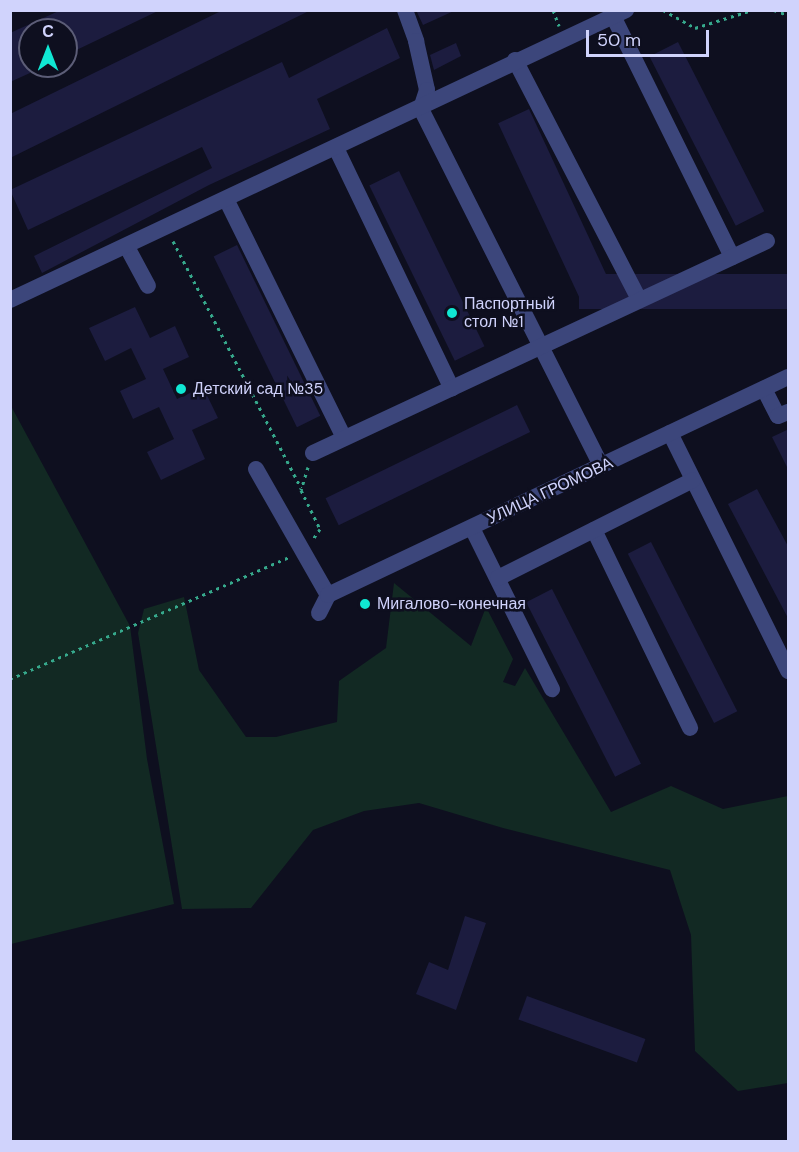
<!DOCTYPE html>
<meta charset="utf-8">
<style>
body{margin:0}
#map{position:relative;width:799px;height:1152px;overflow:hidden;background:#0e0f1f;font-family:"DM Sans",sans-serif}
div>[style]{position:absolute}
.green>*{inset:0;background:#122923}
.building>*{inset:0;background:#1c1c3f;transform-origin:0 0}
.path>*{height:3px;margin-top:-1.5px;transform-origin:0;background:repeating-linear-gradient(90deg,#36a98c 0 3px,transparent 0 7.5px)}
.minor>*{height:16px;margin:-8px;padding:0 8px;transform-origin:8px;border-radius:8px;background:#3c467b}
.dots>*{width:16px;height:16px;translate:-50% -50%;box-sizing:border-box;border:3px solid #0e0f1f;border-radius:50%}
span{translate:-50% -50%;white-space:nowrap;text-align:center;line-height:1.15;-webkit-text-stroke:5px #0e0f1f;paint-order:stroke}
.poi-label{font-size:16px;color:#d0d3fc}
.left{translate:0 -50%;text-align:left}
.street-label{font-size:16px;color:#d0d3fc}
.frame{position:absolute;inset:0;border:12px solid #d0d3fc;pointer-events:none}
.north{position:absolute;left:18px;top:18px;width:60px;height:60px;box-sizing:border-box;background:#0e0f1f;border:2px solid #5c5d77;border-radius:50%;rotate:0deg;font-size:16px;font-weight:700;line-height:24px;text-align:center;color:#d0d3fc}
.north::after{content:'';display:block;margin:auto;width:21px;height:27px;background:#10e7d3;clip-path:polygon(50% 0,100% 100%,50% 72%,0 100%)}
.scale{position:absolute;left:586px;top:30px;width:123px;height:27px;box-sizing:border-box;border:3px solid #d0d3fc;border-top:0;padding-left:8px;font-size:18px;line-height:21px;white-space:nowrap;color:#d0d3fc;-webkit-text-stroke:4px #0e0f1f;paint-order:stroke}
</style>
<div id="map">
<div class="green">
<i style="clip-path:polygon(11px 406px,130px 626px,147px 759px,174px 904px,11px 944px)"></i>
<i style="clip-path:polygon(394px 583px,471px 646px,486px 607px,513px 659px,503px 682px,515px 686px,525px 668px,611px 812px,671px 786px,723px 809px,788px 796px,788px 1083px,738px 1091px,695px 1051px,691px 935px,670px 870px,503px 828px,419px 803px,364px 811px,313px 830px,251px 908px,182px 909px,138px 633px,144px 609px,184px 597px,199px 670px,246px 737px,276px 737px,337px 722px,339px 681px,386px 648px)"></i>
</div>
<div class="building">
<i style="clip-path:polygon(61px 10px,160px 10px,66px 55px,66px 30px,30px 30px,30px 73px,10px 82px,10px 33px)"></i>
<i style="clip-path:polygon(223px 10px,311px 10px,10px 158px,10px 114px)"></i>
<i style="clip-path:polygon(416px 10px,456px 10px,423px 25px)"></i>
<i style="clip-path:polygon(387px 28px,400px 58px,317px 99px,330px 129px,209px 185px,42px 273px,34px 256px,212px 168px,202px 147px,28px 230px,10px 190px,282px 62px,289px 78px)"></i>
<i style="left:678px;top:42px;width:190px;height:32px;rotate:63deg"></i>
<i style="clip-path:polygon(456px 43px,461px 56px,434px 70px,430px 55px)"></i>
<i style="left:529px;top:109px;width:194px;height:34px;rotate:65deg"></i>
<i style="left:399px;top:171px;width:195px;height:33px;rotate:64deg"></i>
<i style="left:237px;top:245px;width:190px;height:26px;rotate:64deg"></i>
<i style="left:789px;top:274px;width:35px;height:210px;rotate:90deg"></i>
<i style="clip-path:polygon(135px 307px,150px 338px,175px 326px,189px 357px,163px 369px,177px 399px,203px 387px,218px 418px,192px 430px,205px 459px,161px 480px,147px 452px,174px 439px,159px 407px,133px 419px,120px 391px,146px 379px,131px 348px,105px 361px,89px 328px)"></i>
<i style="left:517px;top:405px;width:30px;height:213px;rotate:64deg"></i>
<i style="clip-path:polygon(789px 429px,789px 471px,772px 437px)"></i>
<i style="clip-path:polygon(757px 489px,789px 548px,789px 620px,728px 504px)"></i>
<i style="left:651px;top:542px;width:190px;height:26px;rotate:63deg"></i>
<i style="left:552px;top:589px;width:196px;height:29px;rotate:63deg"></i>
<i style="clip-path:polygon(465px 916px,486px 923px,456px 1010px,416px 994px,429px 962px,448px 970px)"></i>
<i style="left:527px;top:996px;width:126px;height:25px;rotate:20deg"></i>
</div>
<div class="path">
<i style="left:553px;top:10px;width:17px;rotate:69deg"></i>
<i style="left:663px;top:10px;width:37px;rotate:29deg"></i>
<i style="left:695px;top:28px;width:60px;rotate:-17.5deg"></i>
<i style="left:774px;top:10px;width:15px;rotate:20deg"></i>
<i style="left:173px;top:241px;width:278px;rotate:62.6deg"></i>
<i style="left:308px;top:467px;width:24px;rotate:107deg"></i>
<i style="left:301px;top:490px;width:43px;rotate:64deg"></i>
<i style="left:320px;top:529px;width:12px;rotate:125deg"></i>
<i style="left:10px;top:679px;width:305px;rotate:-23.6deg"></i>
</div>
<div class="minor">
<i style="left:405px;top:10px;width:33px;rotate:70deg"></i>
<i style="left:416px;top:41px;width:50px;rotate:77.3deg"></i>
<i style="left:427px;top:90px;width:20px;rotate:108deg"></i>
<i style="left:421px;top:109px;width:400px;rotate:63.2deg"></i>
<i style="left:613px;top:16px;width:269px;rotate:63.7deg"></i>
<i style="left:515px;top:60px;width:269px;rotate:62.6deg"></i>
<i style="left:336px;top:148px;width:267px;rotate:64.3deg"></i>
<i style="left:227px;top:201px;width:264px;rotate:63.7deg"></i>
<i style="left:127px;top:247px;width:44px;rotate:61.7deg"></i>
<i style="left:10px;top:300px;width:681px;rotate:-25.21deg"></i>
<i style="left:764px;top:389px;width:30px;rotate:63deg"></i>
<i style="left:778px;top:416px;width:11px;rotate:-22deg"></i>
<i style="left:670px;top:433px;width:266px;rotate:63.6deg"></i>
<i style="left:313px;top:453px;width:501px;rotate:-25.03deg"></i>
<i style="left:256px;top:469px;width:145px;rotate:60.3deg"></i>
<i style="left:472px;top:528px;width:180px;rotate:63.6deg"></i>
<i style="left:594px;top:530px;width:220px;rotate:64.1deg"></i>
<i style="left:498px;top:578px;width:218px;rotate:-26.7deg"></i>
<i style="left:319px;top:613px;width:20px;rotate:-63deg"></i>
<i style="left:328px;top:595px;width:509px;rotate:-25.36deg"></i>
</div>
<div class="dots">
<i style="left:452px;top:313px;background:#10e7d3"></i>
<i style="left:181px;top:389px;background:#10e7d3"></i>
<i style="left:365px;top:604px;background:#10e7d3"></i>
</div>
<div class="poi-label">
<span class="left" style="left:464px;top:313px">Паспортный<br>стол №1</span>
<span class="left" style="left:193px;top:389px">Детский сад №35</span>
<span class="left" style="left:377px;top:604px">Мигалово-конечная</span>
</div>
<div class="street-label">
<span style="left:550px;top:491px;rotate:-25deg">УЛИЦА ГРОМОВА</span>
</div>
<div class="frame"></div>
<div class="north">С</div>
<div class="scale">50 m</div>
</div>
